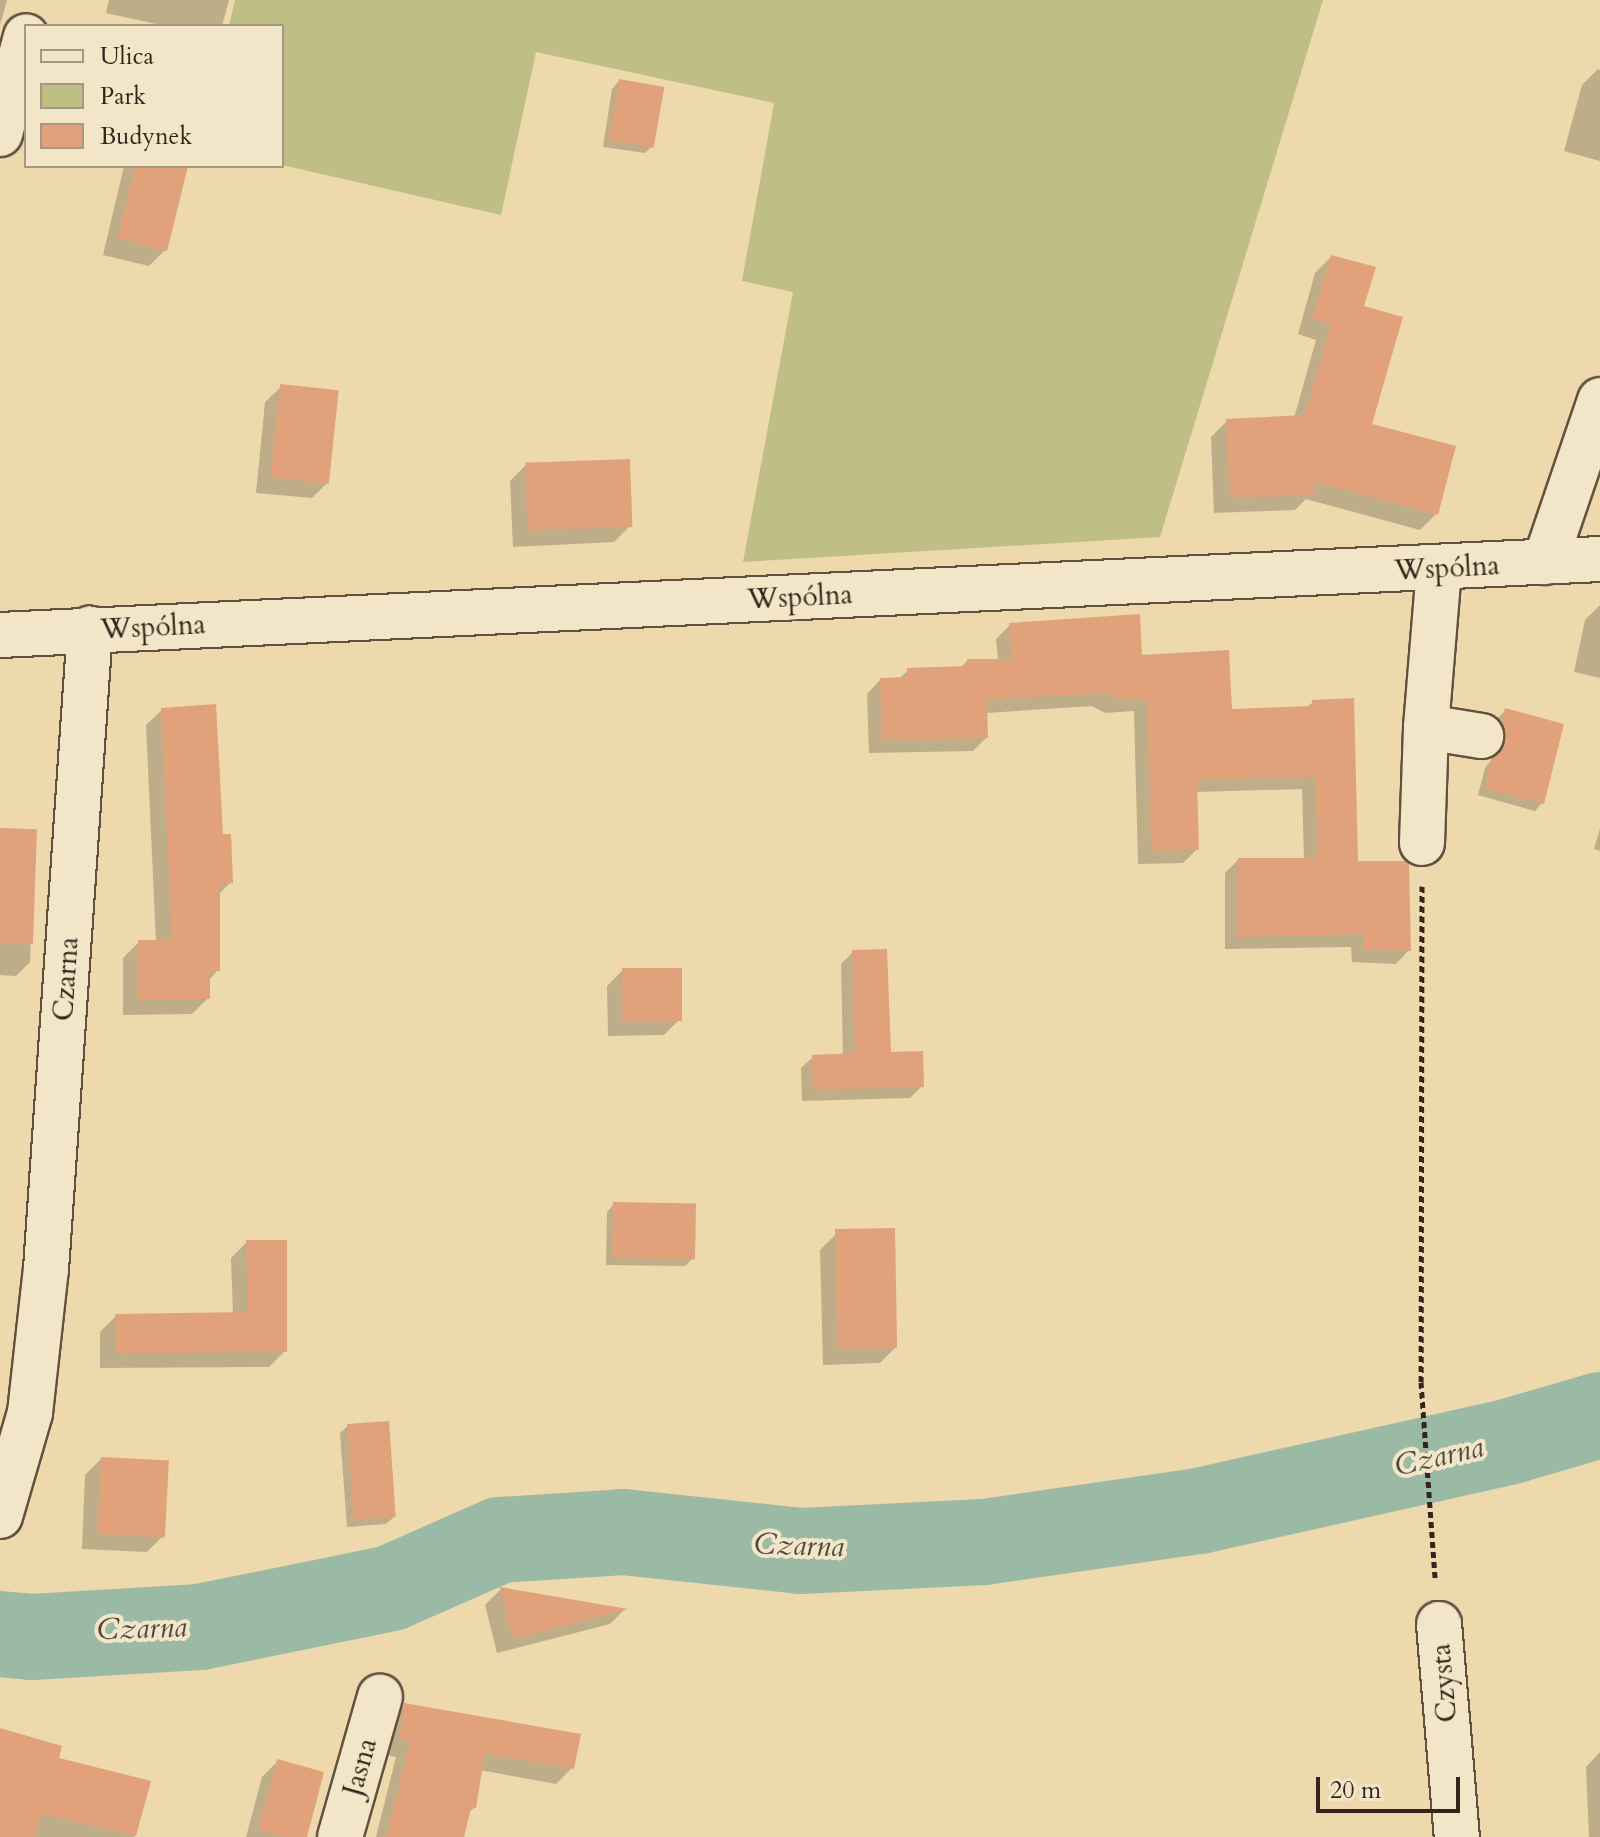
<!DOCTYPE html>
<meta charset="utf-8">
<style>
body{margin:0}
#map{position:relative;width:1600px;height:1837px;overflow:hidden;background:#edd9ab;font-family:Cardo,serif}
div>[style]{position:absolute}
.green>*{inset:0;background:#bebe85}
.shadow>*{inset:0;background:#0003}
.river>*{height:86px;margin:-43px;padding:0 43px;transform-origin:43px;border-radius:43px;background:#9abaa6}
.building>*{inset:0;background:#e1a17b;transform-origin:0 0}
.path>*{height:5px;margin-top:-2.5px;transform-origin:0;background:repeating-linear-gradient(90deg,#34241c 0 6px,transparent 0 10px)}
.roads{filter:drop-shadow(2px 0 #625140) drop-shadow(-2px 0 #625140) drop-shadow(0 2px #625140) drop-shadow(0 -2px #625140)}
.minor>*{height:44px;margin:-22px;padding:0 22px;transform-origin:22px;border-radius:22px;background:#f3e6c8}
span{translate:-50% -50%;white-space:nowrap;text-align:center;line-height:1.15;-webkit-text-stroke:8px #f3e6c8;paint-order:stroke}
.street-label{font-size:28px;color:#34241c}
.water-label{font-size:30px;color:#4e4a3e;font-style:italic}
.legend{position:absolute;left:24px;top:24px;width:260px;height:144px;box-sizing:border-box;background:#f3e6c8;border:2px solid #a79883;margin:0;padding:10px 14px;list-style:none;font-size:24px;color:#34241c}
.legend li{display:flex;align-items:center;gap:16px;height:40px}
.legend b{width:40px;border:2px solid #a79883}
.scale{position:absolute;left:1316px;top:1777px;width:144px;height:36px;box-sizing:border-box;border:4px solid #34241c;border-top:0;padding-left:10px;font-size:24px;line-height:28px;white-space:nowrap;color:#34241c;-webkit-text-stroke:6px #f3e6c8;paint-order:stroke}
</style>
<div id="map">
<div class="green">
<i style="clip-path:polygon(235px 0,1323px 0,1160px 537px,743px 562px,793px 292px,742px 281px,774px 103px,536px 52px,501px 215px,282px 165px,282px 26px,229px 26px)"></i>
</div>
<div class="shadow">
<i style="clip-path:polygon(0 0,7px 0,0 25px)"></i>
<i style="clip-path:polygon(109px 0,229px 0,222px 26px,165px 26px,106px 13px)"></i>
<i style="clip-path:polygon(1598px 69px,1600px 70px,1600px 161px,1564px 151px,1582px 85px)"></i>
<i style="clip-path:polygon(619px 81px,652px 146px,645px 153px,603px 147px,612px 89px)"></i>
<i style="clip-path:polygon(124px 166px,186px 166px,165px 250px,149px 266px,103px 255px)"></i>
<i style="clip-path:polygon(1331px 257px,1362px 308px,1370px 426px,1436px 514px,1420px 530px,1306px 499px,1295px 510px,1214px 513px,1211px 437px,1227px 421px,1294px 418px,1316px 340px,1298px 334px,1315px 273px)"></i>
<i style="clip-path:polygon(281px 387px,328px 482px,312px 498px,256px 493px,265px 402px)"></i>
<i style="clip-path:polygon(526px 465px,630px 526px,614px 542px,513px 547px,510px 481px)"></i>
<i style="clip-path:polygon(1600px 605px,1600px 678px,1574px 672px,1585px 620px)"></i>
<i style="clip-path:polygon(1010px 625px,1140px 658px,1230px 711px,1306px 708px,1313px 702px,1356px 863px,1409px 950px,1396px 964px,1352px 962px,1351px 947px,1225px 949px,1225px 873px,1238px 860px,1304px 860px,1302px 789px,1196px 792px,1197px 849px,1183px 863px,1138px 864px,1134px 711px,1105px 713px,1092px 706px,986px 713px,986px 738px,973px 751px,869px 753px,867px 694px,880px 680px,898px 680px,908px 670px,960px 668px,967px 661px,998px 661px,996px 639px)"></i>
<i style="clip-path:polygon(162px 710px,221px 836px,231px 882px,218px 895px,218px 970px,208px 981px,208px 998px,192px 1014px,123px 1015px,123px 958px,139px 942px,156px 942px,146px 725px)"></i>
<i style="clip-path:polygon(1505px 711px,1542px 803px,1535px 811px,1478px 795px,1485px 768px,1499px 750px,1494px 731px,1498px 718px)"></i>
<i style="clip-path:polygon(1600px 828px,1600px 851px,1594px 849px)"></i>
<i style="clip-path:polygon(0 830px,35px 831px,30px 962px,16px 976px,0 975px)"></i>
<i style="clip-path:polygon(853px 952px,889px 1054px,922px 1086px,910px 1098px,802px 1101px,801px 1068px,813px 1057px,843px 1056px,841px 964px)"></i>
<i style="clip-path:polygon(623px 970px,680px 1019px,664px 1035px,608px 1036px,607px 986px)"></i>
<i style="clip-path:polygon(614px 1204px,693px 1258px,685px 1266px,606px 1265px,607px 1212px)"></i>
<i style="clip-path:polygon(836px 1234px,896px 1347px,880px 1363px,823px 1365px,820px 1250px)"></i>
<i style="clip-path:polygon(247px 1242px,285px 1351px,269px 1367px,100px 1368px,100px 1332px,116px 1316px,233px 1314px,231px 1258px)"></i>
<i style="clip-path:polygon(348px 1426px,394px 1517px,386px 1524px,347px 1527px,340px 1433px)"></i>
<i style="clip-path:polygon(101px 1459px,163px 1536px,147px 1552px,82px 1549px,85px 1475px)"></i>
<i style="clip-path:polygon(500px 1590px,624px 1610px,610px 1624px,497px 1653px,485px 1605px)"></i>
<i style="clip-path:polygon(405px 1705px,572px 1768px,556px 1784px,480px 1770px,474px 1808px,467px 1814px,461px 1837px,376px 1837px,396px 1757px,384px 1755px,389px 1721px)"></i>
<i style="clip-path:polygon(0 1731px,56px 1759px,148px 1782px,134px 1837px,0 1837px)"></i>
<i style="clip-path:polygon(1600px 1752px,1600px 1837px,1589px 1837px,1586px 1767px)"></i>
<i style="clip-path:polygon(278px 1761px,305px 1837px,246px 1837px,262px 1777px)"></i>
</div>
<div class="river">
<i style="left:0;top:1634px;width:32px;rotate:5deg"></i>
<i style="left:32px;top:1637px;width:168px;rotate:-3.4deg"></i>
<i style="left:200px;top:1627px;width:195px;rotate:-11.5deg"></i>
<i style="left:391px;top:1588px;width:119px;rotate:-23.8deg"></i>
<i style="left:500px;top:1540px;width:123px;rotate:-3.7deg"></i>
<i style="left:623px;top:1532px;width:179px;rotate:6.1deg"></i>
<i style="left:801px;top:1551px;width:183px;rotate:-2.8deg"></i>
<i style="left:984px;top:1542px;width:217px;rotate:-8.2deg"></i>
<i style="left:1199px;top:1511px;width:320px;rotate:-12.6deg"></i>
<i style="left:1511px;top:1441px;width:93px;rotate:-16.3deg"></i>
</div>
<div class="building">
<i style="left:619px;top:79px;width:46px;height:62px;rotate:10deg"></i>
<i style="clip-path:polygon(135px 166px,188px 166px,167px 251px,118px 239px)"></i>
<i style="clip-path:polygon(1331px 255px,1376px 267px,1364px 306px,1403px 317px,1372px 424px,1456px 446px,1438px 515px,1316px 482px,1313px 495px,1230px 498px,1226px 419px,1305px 415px,1331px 324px,1312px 319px)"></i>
<i style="left:280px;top:384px;width:59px;height:94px;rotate:6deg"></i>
<i style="left:630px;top:459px;width:68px;height:105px;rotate:88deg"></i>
<i style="clip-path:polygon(1140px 614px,1142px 655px,1229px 650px,1232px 709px,1312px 706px,1312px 700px,1354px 698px,1358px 861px,1405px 861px,1409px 864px,1411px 951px,1364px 949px,1364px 934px,1238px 937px,1238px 858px,1318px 858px,1315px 777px,1197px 780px,1199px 850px,1151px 851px,1147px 699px,1120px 700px,1106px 693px,987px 700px,988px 738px,882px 740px,880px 678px,907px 677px,907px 668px,967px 666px,967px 659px,1012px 659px,1009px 623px)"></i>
<i style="clip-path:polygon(216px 704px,223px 834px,231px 834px,233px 883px,220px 884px,220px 971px,210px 971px,210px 999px,138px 1000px,138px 940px,172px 940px,161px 708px)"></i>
<i style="clip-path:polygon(1505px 708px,1564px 724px,1544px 804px,1484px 788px,1492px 758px,1505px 741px,1501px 722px)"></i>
<i style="left:0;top:828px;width:37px;height:115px;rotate:2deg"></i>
<i style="clip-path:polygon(887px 949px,891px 1052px,923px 1051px,924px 1087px,813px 1090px,812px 1055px,855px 1053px,852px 950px)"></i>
<i style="left:622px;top:968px;width:60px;height:53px"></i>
<i style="left:613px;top:1202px;width:83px;height:56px;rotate:1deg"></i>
<i style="left:895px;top:1228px;width:120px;height:60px;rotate:89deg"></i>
<i style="clip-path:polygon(246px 1240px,287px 1240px,287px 1352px,116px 1353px,115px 1314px,248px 1312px)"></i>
<i style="left:389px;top:1421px;width:96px;height:42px;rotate:86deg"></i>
<i style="left:101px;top:1457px;width:68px;height:77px;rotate:3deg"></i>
<i style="clip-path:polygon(500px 1587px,628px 1609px,513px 1639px)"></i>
<i style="clip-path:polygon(404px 1703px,581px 1734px,574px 1769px,485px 1753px,476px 1808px,471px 1808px,464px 1837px,386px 1837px,410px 1741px,399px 1739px)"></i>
<i style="clip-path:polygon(0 1728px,62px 1746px,59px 1758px,151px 1781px,136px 1836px,43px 1814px,35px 1837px,0 1837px)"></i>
<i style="clip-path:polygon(277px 1759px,324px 1772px,307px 1837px,284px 1837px,258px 1830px)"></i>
</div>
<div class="path">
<i style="left:1422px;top:886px;width:496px;rotate:90.1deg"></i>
<i style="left:1421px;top:1382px;width:197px;rotate:85.9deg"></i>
</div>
<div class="roads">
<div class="minor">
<i style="left:0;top:134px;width:101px;rotate:-75.1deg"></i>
<i style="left:1545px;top:562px;width:171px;rotate:-71.2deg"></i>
<i style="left:1439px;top:569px;width:159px;rotate:94.7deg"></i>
<i style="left:1426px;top:727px;width:56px;rotate:9.3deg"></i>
<i style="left:0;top:635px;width:1602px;rotate:-2.72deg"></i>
<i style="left:1422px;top:843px;width:116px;rotate:-88deg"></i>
<i style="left:0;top:1516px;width:107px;rotate:-73.8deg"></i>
<i style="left:30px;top:1413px;width:145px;rotate:-83.7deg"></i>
<i style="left:46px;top:1269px;width:642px;rotate:-86.07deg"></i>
<i style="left:1439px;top:1624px;width:214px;rotate:85.2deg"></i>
<i style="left:340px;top:1837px;width:146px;rotate:-74.1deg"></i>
</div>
</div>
<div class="street-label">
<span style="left:1447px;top:568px;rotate:-3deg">Wspólna</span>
<span style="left:800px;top:597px;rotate:-3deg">Wspólna</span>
<span style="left:153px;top:627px;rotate:-3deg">Wspólna</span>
<span style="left:66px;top:979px;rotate:-86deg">Czarna</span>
<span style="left:1444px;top:1683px;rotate:-95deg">Czysta</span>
<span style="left:360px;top:1767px;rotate:-74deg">Jasna</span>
</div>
<div class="water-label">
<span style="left:1439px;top:1457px;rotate:-13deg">Czarna</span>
<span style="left:799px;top:1546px;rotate:2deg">Czarna</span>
<span style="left:142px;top:1629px;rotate:-2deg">Czarna</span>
</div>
<ul class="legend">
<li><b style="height:10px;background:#f3e6c8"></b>Ulica</li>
<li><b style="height:22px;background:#bebe85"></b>Park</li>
<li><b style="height:22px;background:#e1a17b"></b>Budynek</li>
</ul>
<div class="scale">20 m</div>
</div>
